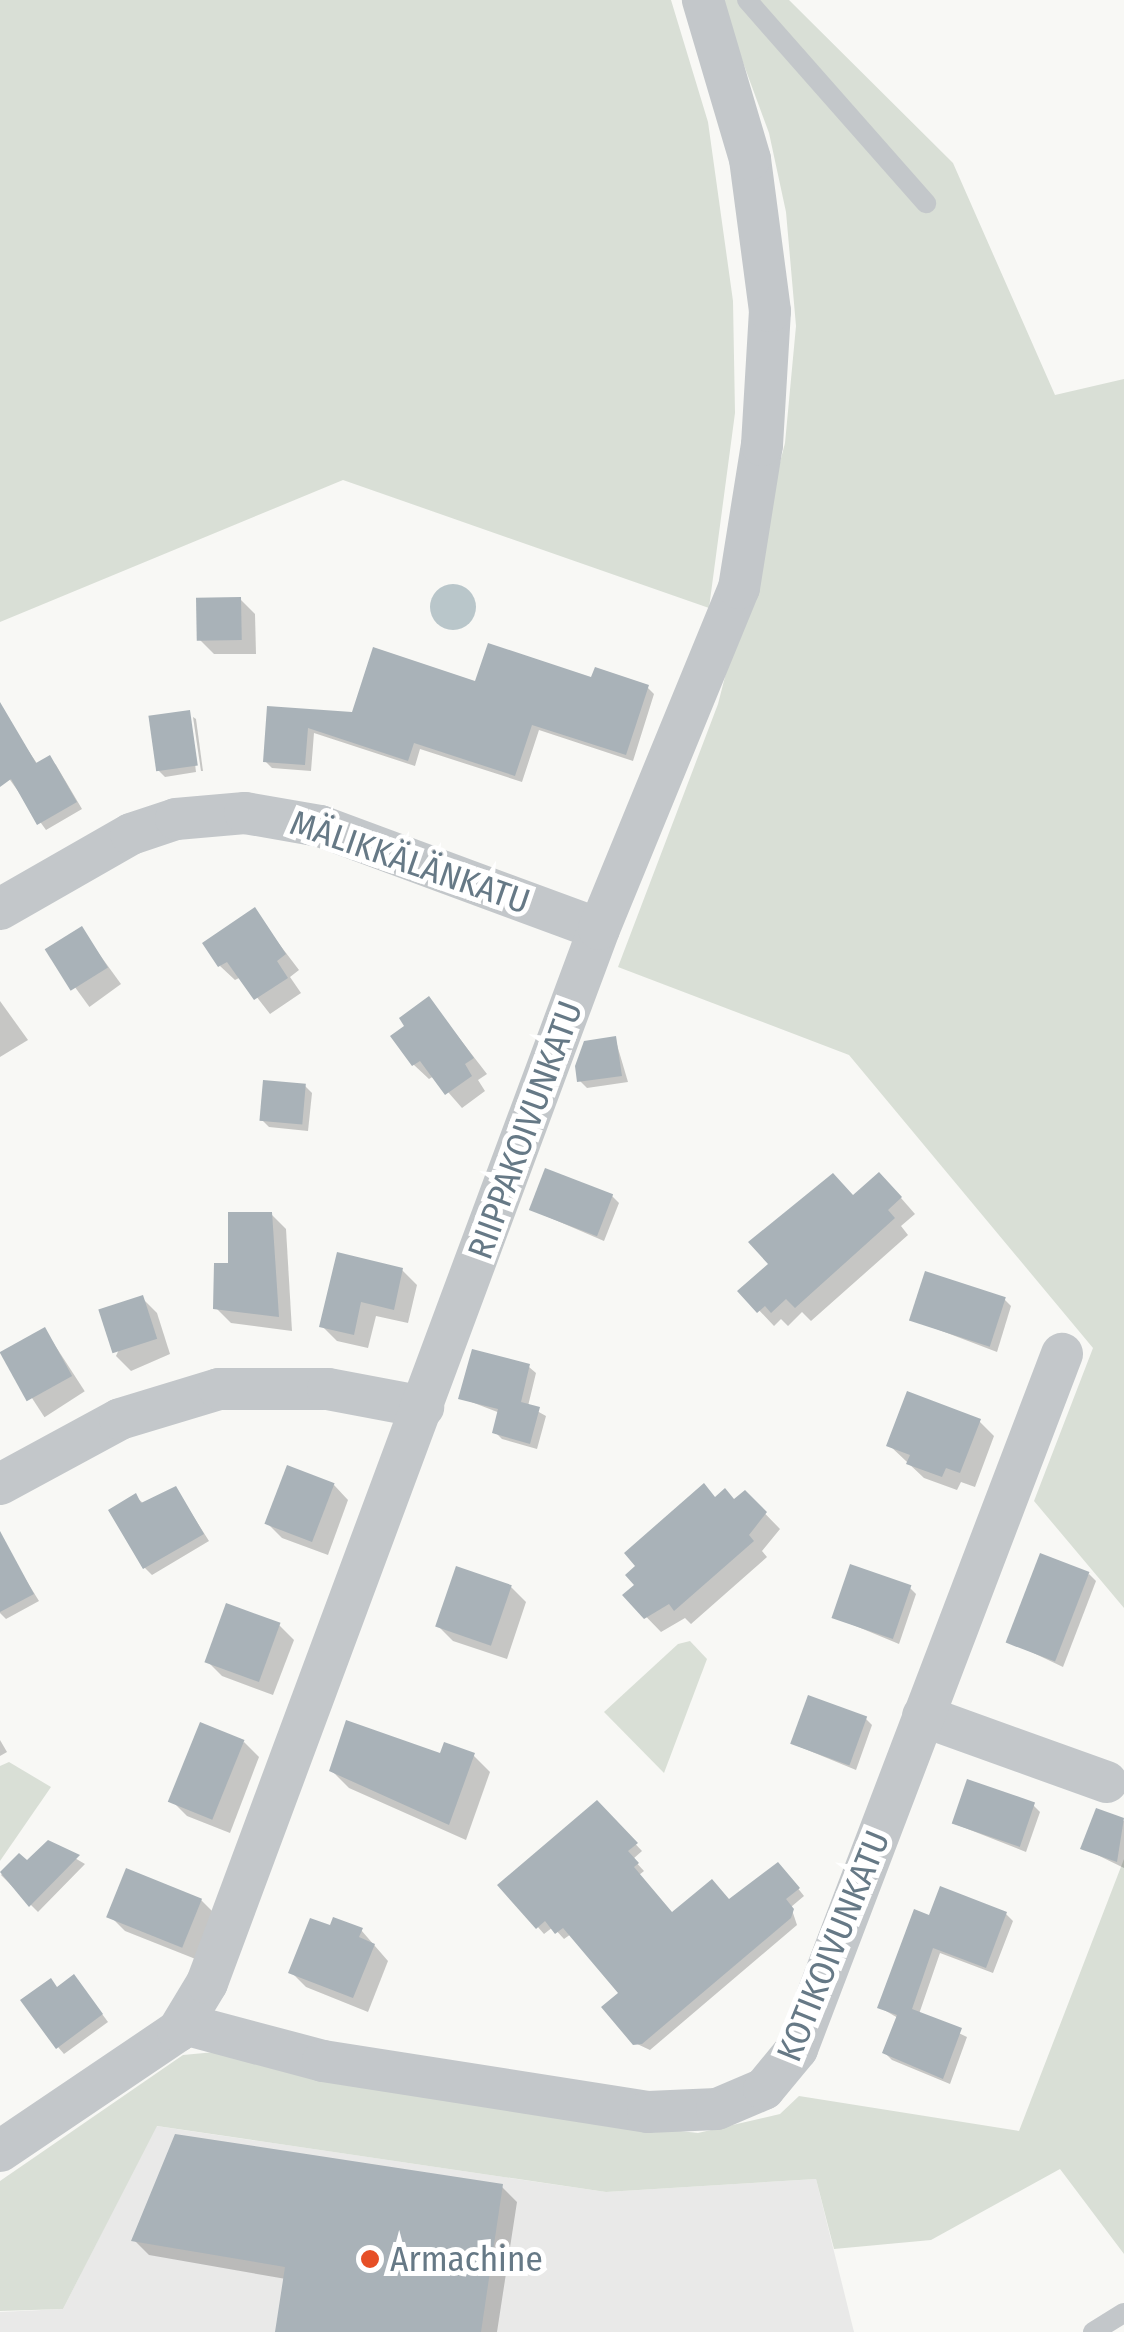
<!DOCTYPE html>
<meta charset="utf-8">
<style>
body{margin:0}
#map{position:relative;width:1124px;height:2332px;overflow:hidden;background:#f8f8f5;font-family:"Fira Sans Condensed",sans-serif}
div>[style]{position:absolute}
.built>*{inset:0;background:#e9e9e8}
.green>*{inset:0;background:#d9dfd6}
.water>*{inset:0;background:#b9c6ca}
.round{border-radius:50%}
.shadow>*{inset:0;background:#0003;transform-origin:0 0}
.building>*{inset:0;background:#a9b2b8;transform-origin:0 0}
.lane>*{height:20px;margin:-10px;padding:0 10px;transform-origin:10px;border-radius:10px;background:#c3c7ca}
.street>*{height:42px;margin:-21px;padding:0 21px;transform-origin:21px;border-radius:21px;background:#c3c7ca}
.dots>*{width:28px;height:28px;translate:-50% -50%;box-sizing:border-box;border:5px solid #fff;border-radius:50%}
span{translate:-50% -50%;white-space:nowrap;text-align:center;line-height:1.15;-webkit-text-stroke:10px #fff;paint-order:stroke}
.street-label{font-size:35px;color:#667986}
.poi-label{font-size:35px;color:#667986}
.left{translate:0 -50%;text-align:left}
</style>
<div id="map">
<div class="built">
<i style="clip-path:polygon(156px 2126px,606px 2192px,816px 2179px,854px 2332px,0 2332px,0 2312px,63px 2309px)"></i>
</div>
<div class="green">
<i style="clip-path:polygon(0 0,671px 0,708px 122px,733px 301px,735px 413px,709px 608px,343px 480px,0 622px)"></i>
<i style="clip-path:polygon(720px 0,789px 0,953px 163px,1055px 395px,1124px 379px,1124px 1608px,1034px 1501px,1093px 1348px,849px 1055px,618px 967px,718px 704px,785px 443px,796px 326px,786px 212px,769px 133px)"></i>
<i style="clip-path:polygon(690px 1641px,707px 1659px,664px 1773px,604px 1712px,678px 1644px)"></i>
<i style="clip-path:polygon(9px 1762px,51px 1787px,0 1861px,0 1766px)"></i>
<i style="clip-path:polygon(1124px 1859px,1124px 2254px,1060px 2169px,931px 2240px,834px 2249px,816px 2179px,606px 2192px,157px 2126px,63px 2309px,0 2311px,0 2181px,183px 2055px,215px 2052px,589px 2121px,698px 2133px,780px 2114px,799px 2096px,1019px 2131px)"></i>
</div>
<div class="water">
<i class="round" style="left:430px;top:584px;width:46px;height:46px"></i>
</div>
<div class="shadow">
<i style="clip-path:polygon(240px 599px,255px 614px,256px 654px,214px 654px,199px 639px)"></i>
<i style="clip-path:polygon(593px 680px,647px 687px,654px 694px,633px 761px,539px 730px,522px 782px,420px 749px,415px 766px,314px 733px,311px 771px,272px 768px,265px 761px,269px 709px,353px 715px,477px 684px)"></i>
<i style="clip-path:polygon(189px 712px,196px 772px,165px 777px,158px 770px)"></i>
<i style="clip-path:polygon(193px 717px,196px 719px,203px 771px,201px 771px)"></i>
<i style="clip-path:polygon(15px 731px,38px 765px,49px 758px,56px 765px,82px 809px,46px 830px,0 766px,0 739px)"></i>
<i style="clip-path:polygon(254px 911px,299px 970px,290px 977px,301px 993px,270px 1014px,241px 977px,235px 980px,220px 966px)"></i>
<i style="left:81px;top:929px;width:68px;height:39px;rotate:54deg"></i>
<i style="clip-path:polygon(429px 999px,487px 1074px,478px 1080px,485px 1091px,462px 1108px,434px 1076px,429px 1079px,414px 1065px,407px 1026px)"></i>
<i style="clip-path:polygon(0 1001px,28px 1040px,0 1057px)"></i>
<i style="clip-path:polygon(615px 1038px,628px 1082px,587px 1088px,580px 1081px)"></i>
<i style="clip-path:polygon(305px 1086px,312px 1093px,308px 1131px,269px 1127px,262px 1120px)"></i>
<i style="clip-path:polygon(894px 1190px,915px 1214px,901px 1226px,908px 1235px,811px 1321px,802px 1312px,788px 1326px,781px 1319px,774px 1326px,741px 1291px,854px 1198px)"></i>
<i style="clip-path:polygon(612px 1196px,619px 1203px,604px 1241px,532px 1210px)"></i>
<i style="clip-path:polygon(271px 1214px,286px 1229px,292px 1331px,231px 1323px,216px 1308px,230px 1265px)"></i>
<i style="clip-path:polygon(402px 1270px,417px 1285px,408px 1323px,376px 1316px,368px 1348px,337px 1341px,322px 1326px)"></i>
<i style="clip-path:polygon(142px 1298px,157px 1313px,170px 1354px,131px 1371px,116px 1356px)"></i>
<i style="clip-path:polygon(1004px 1299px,1011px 1306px,997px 1352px,913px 1320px)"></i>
<i style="left:45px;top:1330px;width:73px;height:48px;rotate:57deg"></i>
<i style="clip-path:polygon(529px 1367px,536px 1373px,528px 1406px,546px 1416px,537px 1449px,502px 1439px,495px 1432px,500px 1413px,461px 1398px)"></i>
<i style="clip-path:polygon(979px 1421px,994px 1436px,975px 1487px,961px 1482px,957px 1490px,924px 1478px,889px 1445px)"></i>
<i style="clip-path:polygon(334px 1485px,348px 1500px,328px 1555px,282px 1538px,267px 1523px)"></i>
<i style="clip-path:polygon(176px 1489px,209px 1541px,152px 1575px,145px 1568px,135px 1496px,144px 1504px)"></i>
<i style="clip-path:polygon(745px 1493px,780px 1529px,762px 1551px,767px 1557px,691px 1624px,685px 1618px,661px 1632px,625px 1595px,716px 1499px,735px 1502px)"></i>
<i style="clip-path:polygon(8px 1551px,39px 1601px,6px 1619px,0 1613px,0 1555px)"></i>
<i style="clip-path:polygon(1089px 1574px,1096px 1581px,1063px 1667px,1010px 1642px)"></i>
<i style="clip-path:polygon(511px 1587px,526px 1602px,507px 1659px,453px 1641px,438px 1626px)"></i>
<i style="clip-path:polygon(910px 1588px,916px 1594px,899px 1644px,834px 1617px)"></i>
<i style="clip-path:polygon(279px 1625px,294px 1640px,273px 1695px,222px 1676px,207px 1661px)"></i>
<i style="clip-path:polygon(865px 1718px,872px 1725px,856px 1770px,793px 1744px)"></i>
<i style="clip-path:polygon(0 1740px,7px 1752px,0 1756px)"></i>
<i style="clip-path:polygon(244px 1742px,259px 1757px,230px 1833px,187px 1816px,172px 1801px)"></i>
<i style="clip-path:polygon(473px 1755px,490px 1772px,466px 1840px,349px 1788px,332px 1771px)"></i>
<i style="clip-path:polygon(597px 1803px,642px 1851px,633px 1859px,644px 1871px,639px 1875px,672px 1915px,729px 1902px,785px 1872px,804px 1896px,791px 1907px,797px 1925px,650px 2050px,635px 2043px,621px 1993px,571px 1934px,564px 1939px,553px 1927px,544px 1934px,501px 1885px)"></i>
<i style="clip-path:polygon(1033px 1805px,1040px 1812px,1026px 1852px,955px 1824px)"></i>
<i style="clip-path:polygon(1097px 1811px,1124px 1821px,1124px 1868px,1083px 1848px)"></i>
<i style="clip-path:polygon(49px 1843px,85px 1864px,38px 1912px,1px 1875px,19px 1856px,27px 1863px)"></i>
<i style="clip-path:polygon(201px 1900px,216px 1915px,198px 1960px,125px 1931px,110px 1916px)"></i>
<i style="clip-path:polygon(1006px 1914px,1013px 1921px,993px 1973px,940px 1953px,919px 2014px,967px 2037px,950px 2084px,892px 2060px,885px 2053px,898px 2018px,879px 2007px,930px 1918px)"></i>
<i style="clip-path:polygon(331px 1928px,361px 1930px,388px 1961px,368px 2012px,306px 1987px,291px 1972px)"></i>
<i style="clip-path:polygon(80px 1984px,108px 2022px,64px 2054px,58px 2047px,58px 1989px)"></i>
<i style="clip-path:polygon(502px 2187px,517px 2202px,497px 2332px,277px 2332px,286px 2279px,149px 2255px,134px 2240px)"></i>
</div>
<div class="building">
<i style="left:241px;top:597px;width:43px;height:45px;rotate:89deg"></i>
<i style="clip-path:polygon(488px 643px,591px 677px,595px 667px,649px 685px,626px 755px,532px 725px,515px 776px,414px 743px,408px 761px,308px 728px,305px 765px,263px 762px,267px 706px,352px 712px,373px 647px,475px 681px)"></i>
<i style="clip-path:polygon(0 702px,36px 763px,50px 755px,77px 802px,37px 825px,11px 779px,0 787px)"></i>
<i style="left:190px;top:710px;width:56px;height:42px;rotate:82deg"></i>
<i style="clip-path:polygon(255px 907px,286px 954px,277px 961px,288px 978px,254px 1000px,227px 962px,218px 967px,202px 943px)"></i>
<i style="left:82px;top:926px;width:49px;height:44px;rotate:58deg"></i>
<i style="clip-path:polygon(429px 996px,474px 1058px,465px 1064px,472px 1076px,445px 1095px,420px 1061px,412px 1066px,390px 1036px,404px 1026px,399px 1018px)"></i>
<i style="clip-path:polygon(616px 1036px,622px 1076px,577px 1082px,575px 1066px,584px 1041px)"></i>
<i style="left:263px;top:1080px;width:43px;height:41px;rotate:5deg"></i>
<i style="left:545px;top:1168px;width:73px;height:45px;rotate:21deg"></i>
<i style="clip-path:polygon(879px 1172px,902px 1197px,888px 1210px,895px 1218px,795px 1308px,786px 1299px,771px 1313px,765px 1306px,757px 1313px,737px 1291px,768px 1264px,748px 1242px,833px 1173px,853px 1195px)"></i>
<i style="clip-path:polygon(228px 1212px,272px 1212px,279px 1317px,213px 1309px,214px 1263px,228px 1263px)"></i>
<i style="clip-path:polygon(337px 1252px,403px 1268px,394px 1310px,361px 1302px,354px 1335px,319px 1327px)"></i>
<i style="left:925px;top:1271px;width:85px;height:52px;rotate:18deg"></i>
<i style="left:143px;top:1295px;width:46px;height:47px;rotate:72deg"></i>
<i style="left:45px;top:1327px;width:56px;height:52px;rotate:61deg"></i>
<i style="clip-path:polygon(472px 1349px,530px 1364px,521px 1402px,540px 1407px,530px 1444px,492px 1433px,498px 1409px,458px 1399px)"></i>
<i style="clip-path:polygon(907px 1391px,981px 1419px,960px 1473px,946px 1468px,942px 1477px,906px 1464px,910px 1455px,886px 1446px)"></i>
<i style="left:287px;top:1465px;width:51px;height:63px;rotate:21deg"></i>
<i style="clip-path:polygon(704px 1483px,715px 1497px,725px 1488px,734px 1499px,745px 1490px,767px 1512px,749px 1535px,754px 1541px,674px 1611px,669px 1604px,644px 1619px,622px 1595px,634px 1585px,625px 1575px,635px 1566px,624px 1553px)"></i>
<i style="clip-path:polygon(176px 1486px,204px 1534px,143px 1569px,108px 1510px,136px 1493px,141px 1503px)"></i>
<i style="clip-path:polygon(0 1531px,34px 1594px,0 1612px)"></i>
<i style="left:1040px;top:1553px;width:53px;height:96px;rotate:21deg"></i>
<i style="left:850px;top:1564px;width:65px;height:57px;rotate:19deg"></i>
<i style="left:456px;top:1566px;width:59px;height:64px;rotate:19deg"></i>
<i style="left:226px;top:1603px;width:58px;height:63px;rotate:20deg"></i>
<i style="left:808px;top:1695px;width:63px;height:52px;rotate:20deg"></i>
<i style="clip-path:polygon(346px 1720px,440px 1753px,444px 1742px,475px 1753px,449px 1825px,329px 1771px)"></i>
<i style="left:200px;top:1722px;width:48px;height:86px;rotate:22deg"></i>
<i style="left:967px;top:1779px;width:72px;height:47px;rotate:19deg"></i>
<i style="clip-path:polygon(597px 1800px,638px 1843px,628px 1851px,639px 1863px,634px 1867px,672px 1912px,712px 1879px,729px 1899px,778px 1862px,800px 1888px,786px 1899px,794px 1909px,791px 1918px,642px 2044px,633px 2045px,601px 2007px,618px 1993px,563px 1928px,555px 1934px,545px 1921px,536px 1929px,497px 1885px)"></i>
<i style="clip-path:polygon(1096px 1808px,1124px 1818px,1117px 1862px,1080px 1849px)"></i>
<i style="clip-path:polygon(48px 1840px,80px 1855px,29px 1907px,0 1872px,19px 1853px,27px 1860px)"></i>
<i style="left:126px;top:1868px;width:82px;height:53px;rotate:22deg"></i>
<i style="clip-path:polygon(940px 1886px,1007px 1912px,986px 1968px,933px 1948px,912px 2009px,962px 2028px,943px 2079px,882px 2053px,897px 2015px,877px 2008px,914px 1909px,929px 1915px)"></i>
<i style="clip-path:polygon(333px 1917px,363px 1928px,359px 1937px,375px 1944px,353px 1998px,288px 1973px,310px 1918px,330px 1925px)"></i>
<i style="clip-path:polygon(74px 1974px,103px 2014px,56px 2049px,20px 2000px,51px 1978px,57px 1987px)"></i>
<i style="clip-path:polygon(175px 2134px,503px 2184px,481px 2332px,275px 2332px,285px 2267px,131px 2241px)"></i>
</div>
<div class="lane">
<i style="left:747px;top:0;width:271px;rotate:48.6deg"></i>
<i style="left:1093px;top:2332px;width:36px;rotate:-32deg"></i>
</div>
<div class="street">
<i style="left:0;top:909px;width:151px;rotate:-29.8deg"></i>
<i style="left:131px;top:834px;width:47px;rotate:-18.4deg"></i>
<i style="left:176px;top:819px;width:69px;rotate:-5deg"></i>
<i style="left:245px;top:813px;width:76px;rotate:9.8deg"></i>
<i style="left:320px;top:826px;width:297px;rotate:20.3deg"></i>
<i style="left:0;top:1484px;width:136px;rotate:-28.4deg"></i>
<i style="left:120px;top:1419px;width:103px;rotate:-16.9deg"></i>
<i style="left:219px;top:1389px;width:109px"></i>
<i style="left:328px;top:1389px;width:97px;rotate:10.7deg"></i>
<i style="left:923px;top:1716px;width:195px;rotate:19.8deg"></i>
<i style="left:184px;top:2024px;width:144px;rotate:14.9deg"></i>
<i style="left:323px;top:2061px;width:329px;rotate:8.9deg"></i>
<i style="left:648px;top:2112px;width:69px;rotate:-2.5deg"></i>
<i style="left:717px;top:2109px;width:51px;rotate:-23.1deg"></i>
<i style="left:764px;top:2089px;width:52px;rotate:-50.5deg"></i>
<i style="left:797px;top:2049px;width:744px;rotate:-69.13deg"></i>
<i style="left:0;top:2151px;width:215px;rotate:-34deg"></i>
<i style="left:178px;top:2031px;width:56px;rotate:-58.9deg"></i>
<i style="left:207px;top:1983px;width:1125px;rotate:-69.6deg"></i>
<i style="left:599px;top:929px;width:369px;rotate:-67.7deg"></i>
<i style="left:739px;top:588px;width:145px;rotate:-80.9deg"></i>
<i style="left:762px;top:445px;width:134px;rotate:-86.6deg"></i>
<i style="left:770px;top:311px;width:153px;rotate:-97.5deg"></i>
<i style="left:750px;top:159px;width:166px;rotate:-106.5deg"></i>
</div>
<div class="dots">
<i style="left:370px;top:2259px;background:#e64f27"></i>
</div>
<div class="street-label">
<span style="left:410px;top:862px;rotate:19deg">MÄLIKKÄLÄNKATU</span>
<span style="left:525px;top:1130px;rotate:-70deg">RIIPPAKOIVUNKATU</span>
<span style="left:833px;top:1946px;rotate:-68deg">KOTIKOIVUNKATU</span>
</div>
<div class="poi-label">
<span class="left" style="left:390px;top:2259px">Armachine</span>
</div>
</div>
